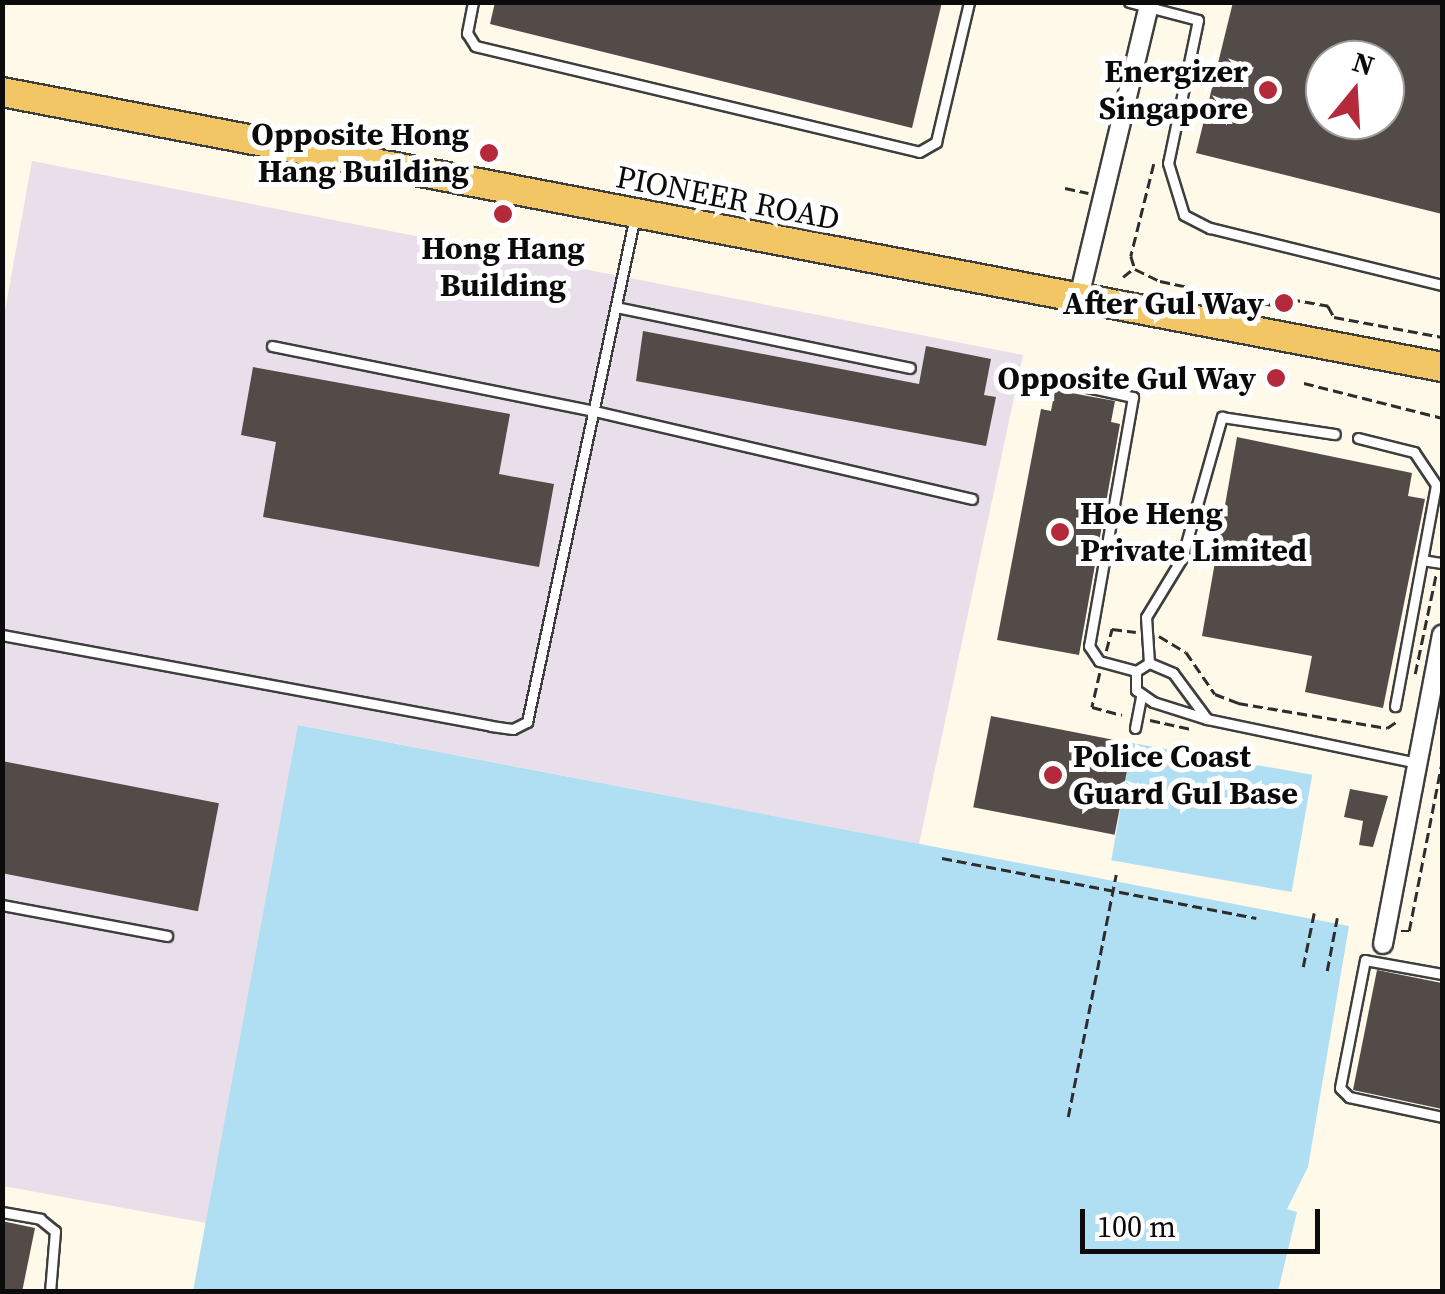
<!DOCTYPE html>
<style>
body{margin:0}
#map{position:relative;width:1445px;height:1294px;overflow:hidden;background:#fef9e9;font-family:"Source Serif 4",serif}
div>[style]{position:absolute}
.industrial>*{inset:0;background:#e8dfea}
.water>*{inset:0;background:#b0dff3;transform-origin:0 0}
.building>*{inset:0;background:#534b48;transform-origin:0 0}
.path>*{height:2.5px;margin-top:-1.25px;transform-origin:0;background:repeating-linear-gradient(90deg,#2d2d2d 0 10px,transparent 0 15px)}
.roads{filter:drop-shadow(2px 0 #3e3e3e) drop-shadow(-2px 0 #3e3e3e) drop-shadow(0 2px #3e3e3e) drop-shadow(0 -2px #3e3e3e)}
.lane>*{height:9px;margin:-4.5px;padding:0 4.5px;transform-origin:4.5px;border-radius:4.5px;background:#fff}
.street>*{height:18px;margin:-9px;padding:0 9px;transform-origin:9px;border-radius:9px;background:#fff}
.primary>*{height:28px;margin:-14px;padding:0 14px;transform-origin:14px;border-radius:14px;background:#f3c665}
.dots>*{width:28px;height:28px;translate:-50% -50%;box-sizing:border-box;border:5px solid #fff;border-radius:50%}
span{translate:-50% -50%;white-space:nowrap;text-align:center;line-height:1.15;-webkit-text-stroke:10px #fff;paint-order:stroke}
.poi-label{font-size:32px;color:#0b0b0b;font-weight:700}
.right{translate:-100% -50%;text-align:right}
.left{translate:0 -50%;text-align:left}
.street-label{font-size:32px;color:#0b0b0b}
.frame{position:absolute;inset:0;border:5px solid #0b0b0b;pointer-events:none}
.north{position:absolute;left:1305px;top:40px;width:100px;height:100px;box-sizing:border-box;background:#fff;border:2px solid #9d9d9d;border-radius:50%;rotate:18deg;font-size:28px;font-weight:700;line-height:40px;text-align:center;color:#0b0b0b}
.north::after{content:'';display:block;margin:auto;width:35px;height:45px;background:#b42a3a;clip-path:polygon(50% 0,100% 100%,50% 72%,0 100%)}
.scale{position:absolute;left:1080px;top:1209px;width:240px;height:45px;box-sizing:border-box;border:5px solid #0b0b0b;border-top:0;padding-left:12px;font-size:30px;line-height:35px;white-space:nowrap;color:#0b0b0b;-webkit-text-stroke:8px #fff;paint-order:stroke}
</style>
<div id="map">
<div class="industrial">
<i style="clip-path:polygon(32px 161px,1023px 355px,919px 844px,299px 725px,206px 1223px,3px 1186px,2px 327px)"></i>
</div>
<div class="water">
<i style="clip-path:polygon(298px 725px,1349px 926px,1308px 1167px,1287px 1209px,1297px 1212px,1278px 1291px,193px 1291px)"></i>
<i style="left:1132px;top:743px;width:183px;height:119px;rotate:10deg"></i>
</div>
<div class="building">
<i style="clip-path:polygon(495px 2px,942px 2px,912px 128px,490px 24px)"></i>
<i style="clip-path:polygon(evenodd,1233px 2px,1442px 2px,1442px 214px,1196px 153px,1233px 2px,1325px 60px,1385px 60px,1385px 120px,1325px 120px,1325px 60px)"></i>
<i style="clip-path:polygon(643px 331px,919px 384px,926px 346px,991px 359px,984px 395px,996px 397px,986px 446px,636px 381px)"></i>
<i style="clip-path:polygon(253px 367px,510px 414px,499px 474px,554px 484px,539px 567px,263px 517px,276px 442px,241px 435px)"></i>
<i style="clip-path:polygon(1055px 390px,1115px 401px,1111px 422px,1120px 424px,1079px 655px,997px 640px,1041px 409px,1051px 411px)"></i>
<i style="clip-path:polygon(1237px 437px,1412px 473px,1408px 496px,1425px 499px,1383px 708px,1305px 692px,1312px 656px,1202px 636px)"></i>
<i style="left:991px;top:716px;width:144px;height:93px;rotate:11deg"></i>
<i style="left:2px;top:761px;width:221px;height:110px;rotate:11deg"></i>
<i style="clip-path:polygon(1350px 789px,1388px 796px,1373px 847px,1359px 845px,1363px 821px,1344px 817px)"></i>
<i style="clip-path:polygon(1377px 970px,1442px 983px,1442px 1109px,1353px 1090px)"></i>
<i style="clip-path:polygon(2px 1221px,35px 1228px,22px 1292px,2px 1292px)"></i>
</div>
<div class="path">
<i style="left:1154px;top:164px;width:95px;rotate:104deg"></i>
<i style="left:1131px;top:256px;width:14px;rotate:73deg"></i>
<i style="left:1135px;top:269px;width:28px;rotate:26deg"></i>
<i style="left:1160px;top:281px;width:115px;rotate:12.1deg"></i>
<i style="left:1272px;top:305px;width:19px;rotate:-18deg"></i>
<i style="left:1290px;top:299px;width:39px;rotate:10deg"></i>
<i style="left:1328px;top:306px;width:13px;rotate:61deg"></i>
<i style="left:1334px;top:317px;width:110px;rotate:10.5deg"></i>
<i style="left:1065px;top:188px;width:24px;rotate:12deg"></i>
<i style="left:1123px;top:277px;width:13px;rotate:-39deg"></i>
<i style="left:1304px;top:383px;width:142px;rotate:14.2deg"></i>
<i style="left:1159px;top:636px;width:31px;rotate:31deg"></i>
<i style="left:1186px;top:652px;width:51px;rotate:55.4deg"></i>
<i style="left:1215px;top:694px;width:25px;rotate:21deg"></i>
<i style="left:1238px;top:703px;width:151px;rotate:9.5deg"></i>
<i style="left:1387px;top:728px;width:14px;rotate:-34deg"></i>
<i style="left:1106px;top:651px;width:23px;rotate:-75deg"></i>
<i style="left:1112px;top:629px;width:24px;rotate:7deg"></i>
<i style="left:1100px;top:673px;width:35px;rotate:103deg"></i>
<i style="left:1092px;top:707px;width:31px;rotate:15deg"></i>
<i style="left:1415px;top:674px;width:102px;rotate:-78.1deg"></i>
<i style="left:1150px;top:720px;width:42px;rotate:12.4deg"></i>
<i style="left:942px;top:858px;width:320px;rotate:10.8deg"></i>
<i style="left:1401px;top:931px;width:8px"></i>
<i style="left:1409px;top:931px;width:173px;rotate:-79deg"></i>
<i style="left:1303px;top:967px;width:55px;rotate:-78.5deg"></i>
<i style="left:1327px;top:971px;width:54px;rotate:-79.3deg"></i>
<i style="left:1068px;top:1117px;width:247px;rotate:-78.8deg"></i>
</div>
<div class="roads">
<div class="lane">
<i style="left:473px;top:2px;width:32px;rotate:101deg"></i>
<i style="left:467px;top:33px;width:15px;rotate:58deg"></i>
<i style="left:475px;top:46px;width:456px;rotate:13.4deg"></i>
<i style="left:919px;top:152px;width:20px;rotate:-30deg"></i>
<i style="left:936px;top:142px;width:144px;rotate:-76.7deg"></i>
<i style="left:1129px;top:2px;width:71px;rotate:14.6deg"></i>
<i style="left:1198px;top:20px;width:146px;rotate:101.8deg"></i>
<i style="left:1168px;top:163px;width:54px;rotate:72.9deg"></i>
<i style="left:1184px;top:215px;width:29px;rotate:27deg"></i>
<i style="left:1210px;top:228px;width:239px;rotate:13.8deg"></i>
<i style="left:616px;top:307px;width:300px;rotate:11.7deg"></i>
<i style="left:272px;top:346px;width:328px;rotate:11.4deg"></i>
<i style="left:594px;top:411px;width:388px;rotate:13.1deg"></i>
<i style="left:1055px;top:380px;width:80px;rotate:12.3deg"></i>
<i style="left:1133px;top:397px;width:253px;rotate:100deg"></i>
<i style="left:1089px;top:646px;width:18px;rotate:56deg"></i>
<i style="left:1099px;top:661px;width:38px;rotate:15deg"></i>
<i style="left:1358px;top:438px;width:58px;rotate:14deg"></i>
<i style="left:1414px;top:452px;width:40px;rotate:56deg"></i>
<i style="left:1436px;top:485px;width:225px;rotate:100.5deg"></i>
<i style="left:1422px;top:560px;width:20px;rotate:9deg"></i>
<i style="left:2px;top:635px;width:497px;rotate:10.5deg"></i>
<i style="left:491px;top:726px;width:22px;rotate:8deg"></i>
<i style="left:513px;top:729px;width:16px;rotate:-27deg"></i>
<i style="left:527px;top:722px;width:517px;rotate:-77.95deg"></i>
<i style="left:1149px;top:663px;width:46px;rotate:-93.7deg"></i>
<i style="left:1146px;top:617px;width:69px;rotate:-58.6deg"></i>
<i style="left:1182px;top:558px;width:147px;rotate:-74.2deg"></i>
<i style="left:1222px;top:417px;width:114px;rotate:8.6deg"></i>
<i style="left:1207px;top:719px;width:57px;rotate:-126.5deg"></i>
<i style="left:1173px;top:673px;width:26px;rotate:-157deg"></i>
<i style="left:1149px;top:663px;width:15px;rotate:148deg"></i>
<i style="left:1136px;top:671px;width:19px;rotate:90deg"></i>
<i style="left:1136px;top:690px;width:21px;rotate:35deg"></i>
<i style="left:1153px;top:702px;width:57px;rotate:17.5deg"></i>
<i style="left:1207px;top:719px;width:216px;rotate:11.8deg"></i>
<i style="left:1135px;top:728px;width:33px;rotate:-79deg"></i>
<i style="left:2px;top:905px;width:168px;rotate:10.6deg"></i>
<i style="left:1442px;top:974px;width:78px;rotate:-169.7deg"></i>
<i style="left:1365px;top:960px;width:130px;rotate:101.1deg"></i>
<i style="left:1340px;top:1088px;width:13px;rotate:45deg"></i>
<i style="left:1349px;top:1097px;width:95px;rotate:12.1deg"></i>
<i style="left:2px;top:1212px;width:39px;rotate:10deg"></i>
<i style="left:40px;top:1219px;width:19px;rotate:39deg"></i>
<i style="left:55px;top:1231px;width:61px;rotate:94.7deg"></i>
</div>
<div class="street">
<i style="left:1078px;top:301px;width:308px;rotate:-76.5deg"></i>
<i style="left:1383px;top:944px;width:315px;rotate:-79.2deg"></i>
</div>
<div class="primary">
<i style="left:2px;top:92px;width:1466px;rotate:10.81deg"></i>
</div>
</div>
<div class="dots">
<i style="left:1268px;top:90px;background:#b42a3a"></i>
<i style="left:489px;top:153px;background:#b42a3a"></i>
<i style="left:503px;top:214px;background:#b42a3a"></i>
<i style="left:1284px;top:303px;background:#b42a3a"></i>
<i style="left:1276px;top:378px;background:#b42a3a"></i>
<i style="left:1060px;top:532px;background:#b42a3a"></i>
<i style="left:1053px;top:775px;background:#b42a3a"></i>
</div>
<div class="poi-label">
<span class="right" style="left:1248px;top:90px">Energizer<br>Singapore</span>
<span class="right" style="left:469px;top:153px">Opposite Hong<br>Hang Building</span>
<span style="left:503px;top:267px">Hong Hang<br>Building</span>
<span class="right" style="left:1264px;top:303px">After Gul Way</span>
<span class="right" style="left:1256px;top:378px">Opposite Gul Way</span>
<span class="left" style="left:1080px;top:532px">Hoe Heng<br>Private Limited</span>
<span class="left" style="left:1073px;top:775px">Police Coast<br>Guard Gul Base</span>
</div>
<div class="street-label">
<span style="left:728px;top:198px;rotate:11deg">PIONEER ROAD</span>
</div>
<div class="frame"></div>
<div class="north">N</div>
<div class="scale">100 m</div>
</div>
